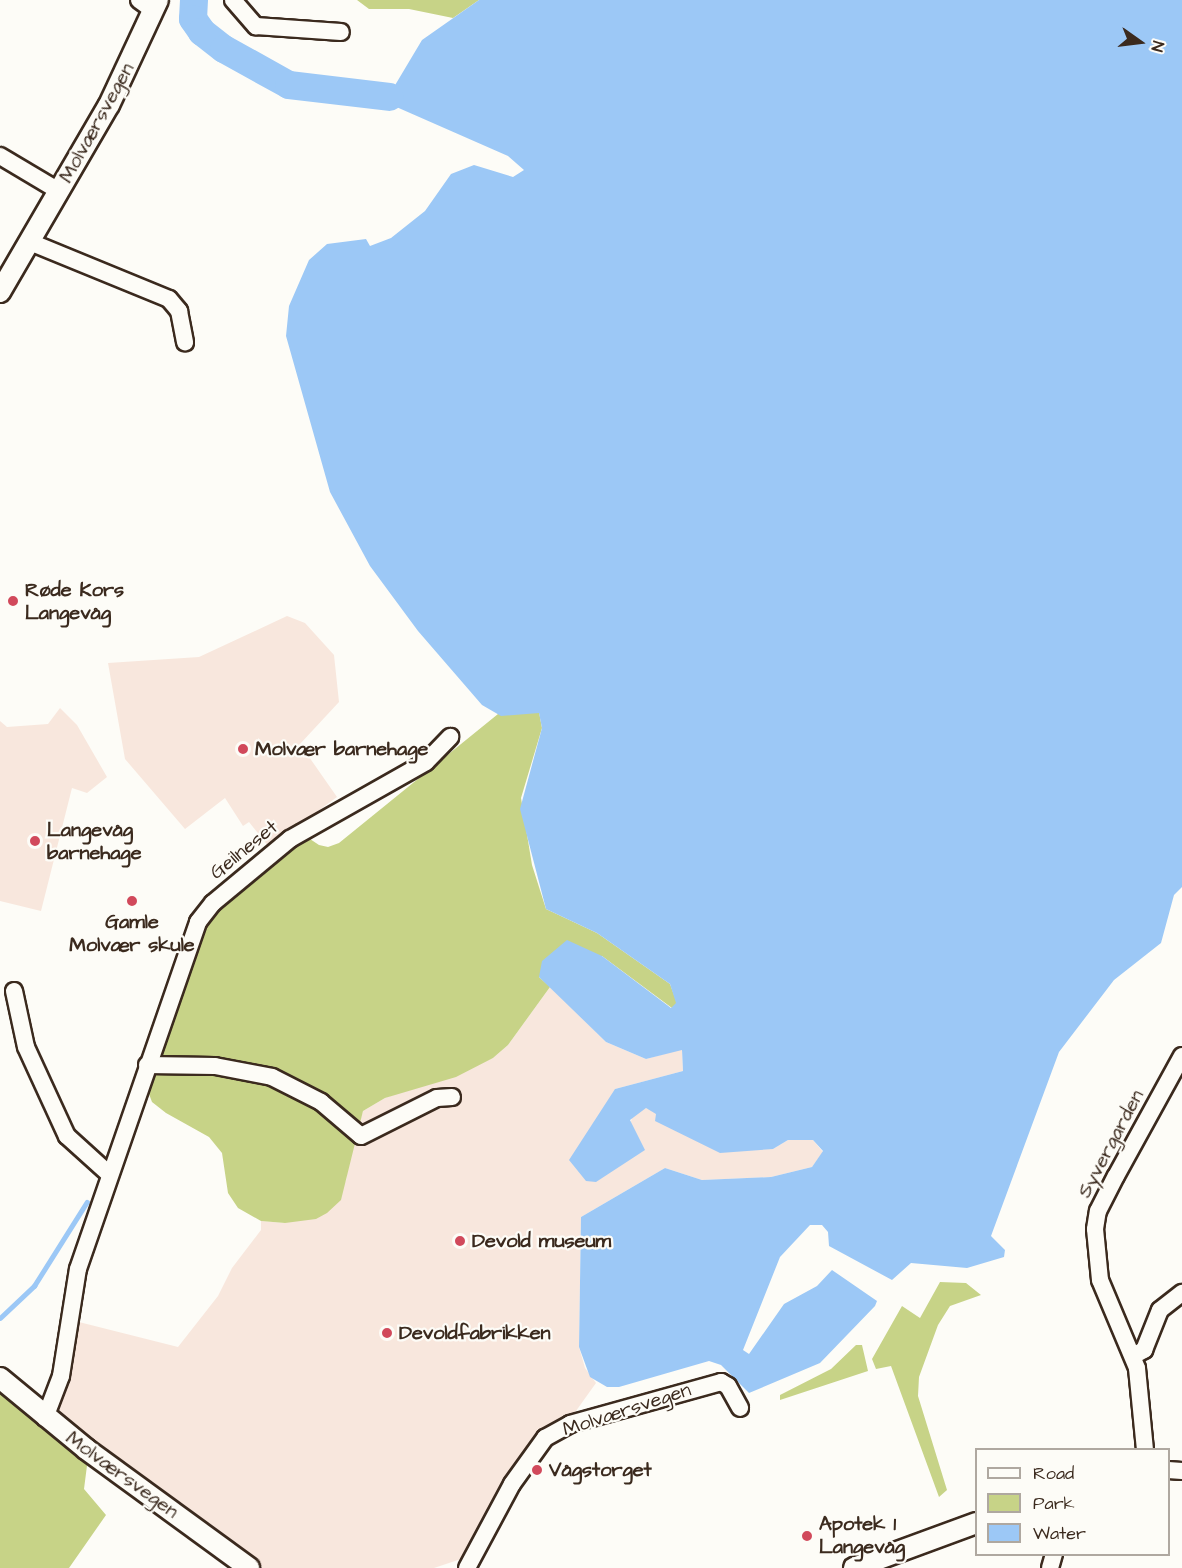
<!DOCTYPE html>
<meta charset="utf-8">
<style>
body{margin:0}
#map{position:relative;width:1182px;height:1568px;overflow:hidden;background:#fdfcf7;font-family:"Architects Daughter",sans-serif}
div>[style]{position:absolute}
.built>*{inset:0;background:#f8e7dd}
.green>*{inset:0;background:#c7d387}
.water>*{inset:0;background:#9cc8f6}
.stream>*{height:4.5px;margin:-2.25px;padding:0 2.25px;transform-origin:2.25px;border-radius:2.25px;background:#9cc8f6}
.river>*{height:28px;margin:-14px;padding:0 14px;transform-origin:14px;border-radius:14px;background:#9cc8f6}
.roads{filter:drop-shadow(2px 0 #3b2a1e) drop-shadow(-2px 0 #3b2a1e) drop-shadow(0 2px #3b2a1e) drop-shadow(0 -2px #3b2a1e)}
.minor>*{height:16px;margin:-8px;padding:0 8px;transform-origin:8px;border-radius:8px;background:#fdfcf7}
.tertiary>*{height:20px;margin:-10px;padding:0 10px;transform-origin:10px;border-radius:10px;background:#fdfcf7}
.dots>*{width:16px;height:16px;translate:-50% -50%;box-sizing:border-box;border:3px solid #fdfcf7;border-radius:50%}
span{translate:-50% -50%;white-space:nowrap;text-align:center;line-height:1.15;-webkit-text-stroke:4.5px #fdfcf7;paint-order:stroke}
.street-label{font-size:20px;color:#3b2a1e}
.poi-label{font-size:20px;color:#3b2a1e;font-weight:700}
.left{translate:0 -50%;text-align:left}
.legend{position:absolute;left:975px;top:1448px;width:195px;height:108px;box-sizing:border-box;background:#fdfcf7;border:2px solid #afa8a0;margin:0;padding:8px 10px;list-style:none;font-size:18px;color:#3b2a1e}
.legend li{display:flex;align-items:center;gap:12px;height:30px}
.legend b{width:30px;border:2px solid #afa8a0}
.north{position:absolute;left:1110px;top:12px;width:60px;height:60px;-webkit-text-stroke:4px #fdfcf7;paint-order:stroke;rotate:104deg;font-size:16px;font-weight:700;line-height:24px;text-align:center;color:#3b2a1e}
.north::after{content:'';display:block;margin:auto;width:21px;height:27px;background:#3b2a1e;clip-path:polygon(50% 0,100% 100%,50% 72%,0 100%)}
</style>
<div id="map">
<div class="built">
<i style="clip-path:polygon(287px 616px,305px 623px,334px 655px,339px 702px,300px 744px,337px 797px,269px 847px,249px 822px,243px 826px,225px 798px,185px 829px,125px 759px,108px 663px,199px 657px)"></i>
<i style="clip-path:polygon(60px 708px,77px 725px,107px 777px,87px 793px,72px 788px,41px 911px,0 901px,0 721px,7px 727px,48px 724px)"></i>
<i style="clip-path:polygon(550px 987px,606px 1042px,646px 1059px,682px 1049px,683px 1071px,615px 1089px,630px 1125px,633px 1114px,646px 1108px,773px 1149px,788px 1140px,813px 1140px,823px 1152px,812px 1167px,771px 1177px,702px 1180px,665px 1168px,581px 1217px,579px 1347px,585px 1368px,596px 1383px,473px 1555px,434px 1568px,247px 1568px,48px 1416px,71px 1320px,178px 1347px,218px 1296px,232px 1268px,261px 1230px,261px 1221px,285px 1223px,346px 1181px,350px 1152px,363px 1111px,385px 1098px,493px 1058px,508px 1045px)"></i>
</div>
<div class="green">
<i style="clip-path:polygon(357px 0,479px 0,453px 18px,409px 9px,369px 9px)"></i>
<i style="clip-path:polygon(539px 712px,542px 728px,521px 798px,532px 865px,546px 909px,597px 933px,670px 984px,677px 1003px,672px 1008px,602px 956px,539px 977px,550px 987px,508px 1045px,493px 1058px,456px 1077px,385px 1098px,363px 1111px,341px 1200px,327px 1213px,316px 1219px,285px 1223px,261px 1221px,238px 1208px,228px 1193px,222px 1153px,209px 1137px,166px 1113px,152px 1102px,149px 1094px,181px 955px,263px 855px,296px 823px,301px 833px,319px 845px,328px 847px,339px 843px,498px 714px)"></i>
<i style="clip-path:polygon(940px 1282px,966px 1283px,981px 1295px,950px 1306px,938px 1325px,919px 1377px,918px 1396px,947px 1490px,939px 1497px,891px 1366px,876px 1369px,872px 1359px,902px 1306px,920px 1318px)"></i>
<i style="clip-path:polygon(856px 1345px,862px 1345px,868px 1371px,780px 1400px,780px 1395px,831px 1369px)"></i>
<i style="clip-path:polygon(0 1380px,89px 1450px,84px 1489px,106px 1515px,69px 1568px,0 1568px)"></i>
</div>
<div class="water">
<i style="clip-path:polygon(479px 0,1182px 0,1182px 887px,1174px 895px,1161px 943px,1114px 980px,1059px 1052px,991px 1236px,1005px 1250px,1004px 1257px,967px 1268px,911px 1263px,892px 1280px,829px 1246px,828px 1232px,822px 1225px,810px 1225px,780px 1257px,743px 1350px,749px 1354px,784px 1304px,817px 1286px,832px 1270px,877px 1301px,875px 1306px,820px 1363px,749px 1393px,721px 1365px,709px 1361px,619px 1387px,607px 1387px,590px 1377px,579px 1347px,581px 1217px,665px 1168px,702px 1180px,771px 1177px,812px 1167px,823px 1151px,813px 1140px,788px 1140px,773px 1149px,720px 1153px,655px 1121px,656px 1114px,646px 1108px,630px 1120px,645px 1150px,596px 1182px,586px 1181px,569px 1160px,615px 1089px,683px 1071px,682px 1050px,646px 1059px,606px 1042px,539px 977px,542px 961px,567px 940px,602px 956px,671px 1008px,676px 1003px,670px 984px,597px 933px,546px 909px,520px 809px,542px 728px,539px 713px,501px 716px,482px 705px,418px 631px,370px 566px,330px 492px,286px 336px,289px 306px,309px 260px,327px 244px,366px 239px,370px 246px,391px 238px,425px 211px,451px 174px,474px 165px,513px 177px,524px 170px,508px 156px,385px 102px,422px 40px)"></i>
</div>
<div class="stream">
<i style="left:0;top:1318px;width:47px;rotate:-43.3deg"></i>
<i style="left:34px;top:1286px;width:99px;rotate:-57.8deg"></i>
</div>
<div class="river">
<i style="left:194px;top:0;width:19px;rotate:93deg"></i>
<i style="left:193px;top:19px;width:16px;rotate:55deg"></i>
<i style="left:202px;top:32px;width:28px;rotate:38deg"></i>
<i style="left:224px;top:49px;width:74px;rotate:29deg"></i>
<i style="left:289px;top:85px;width:101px;rotate:6.8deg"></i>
</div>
<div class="roads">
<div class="minor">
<i style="left:139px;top:0;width:17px;rotate:36deg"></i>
<i style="left:233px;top:0;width:35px;rotate:49deg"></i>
<i style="left:256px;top:26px;width:85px;rotate:4deg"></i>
<i style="left:0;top:156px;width:69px;rotate:30.7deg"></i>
<i style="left:30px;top:242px;width:150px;rotate:22.3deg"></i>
<i style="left:169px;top:299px;width:16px;rotate:50deg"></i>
<i style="left:179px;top:311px;width:32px;rotate:79deg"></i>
<i style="left:14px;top:991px;width:57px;rotate:77.9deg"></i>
<i style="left:26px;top:1047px;width:98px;rotate:65.3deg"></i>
<i style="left:67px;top:1136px;width:55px;rotate:42.1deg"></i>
<i style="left:147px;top:1065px;width:68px;rotate:0.8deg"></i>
<i style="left:215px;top:1066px;width:58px;rotate:10.9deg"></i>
<i style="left:272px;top:1077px;width:55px;rotate:27deg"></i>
<i style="left:321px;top:1102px;width:52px;rotate:40.4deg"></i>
<i style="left:361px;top:1136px;width:85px;rotate:-26.6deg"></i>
<i style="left:437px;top:1098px;width:15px;rotate:-4deg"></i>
<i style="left:1133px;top:1356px;width:13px;rotate:-29deg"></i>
<i style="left:1144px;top:1350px;width:43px;rotate:-68.2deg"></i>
<i style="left:1160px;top:1310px;width:28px;rotate:-38deg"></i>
<i style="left:45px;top:1418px;width:45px;rotate:-69.1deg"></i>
<i style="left:61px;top:1376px;width:108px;rotate:-81deg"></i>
<i style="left:78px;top:1269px;width:367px;rotate:-70.9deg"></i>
<i style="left:198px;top:922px;width:24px;rotate:-52deg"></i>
<i style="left:213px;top:903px;width:100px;rotate:-39.7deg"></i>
<i style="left:290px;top:839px;width:156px;rotate:-29.5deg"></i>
<i style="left:426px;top:762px;width:35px;rotate:-46deg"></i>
<i style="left:1145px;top:1450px;width:82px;rotate:-95.6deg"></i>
<i style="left:1137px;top:1368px;width:95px;rotate:-112.8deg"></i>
<i style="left:1100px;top:1280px;width:51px;rotate:-95.6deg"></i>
<i style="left:1095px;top:1229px;width:18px;rotate:-81deg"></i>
<i style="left:1098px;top:1211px;width:39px;rotate:-63deg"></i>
<i style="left:1116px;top:1176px;width:137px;rotate:-61.2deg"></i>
<i style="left:1168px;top:1470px;width:14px;rotate:4deg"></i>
<i style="left:467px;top:1568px;width:95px;rotate:-61.8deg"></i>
<i style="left:512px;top:1484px;width:57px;rotate:-54.3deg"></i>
<i style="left:545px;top:1438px;width:29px;rotate:-29deg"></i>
<i style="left:570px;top:1424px;width:157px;rotate:-15.5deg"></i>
<i style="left:721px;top:1382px;width:8px;rotate:30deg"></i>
<i style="left:728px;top:1386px;width:25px;rotate:61deg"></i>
<i style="left:1050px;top:1568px;width:15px;rotate:-74deg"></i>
</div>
<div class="tertiary">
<i style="left:0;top:292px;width:216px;rotate:-59.8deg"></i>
<i style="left:109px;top:105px;width:116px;rotate:-65deg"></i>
<i style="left:0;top:1378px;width:112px;rotate:39.5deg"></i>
<i style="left:86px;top:1449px;width:202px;rotate:36.1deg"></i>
<i style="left:854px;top:1568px;width:130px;rotate:-20.2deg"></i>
</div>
</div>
<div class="dots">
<i style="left:13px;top:601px;background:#d1495b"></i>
<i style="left:243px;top:749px;background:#d1495b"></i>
<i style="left:35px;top:841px;background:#d1495b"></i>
<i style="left:132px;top:901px;background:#d1495b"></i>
<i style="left:460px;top:1241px;background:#d1495b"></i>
<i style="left:387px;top:1333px;background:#d1495b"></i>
<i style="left:537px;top:1470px;background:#d1495b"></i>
<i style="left:807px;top:1536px;background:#d1495b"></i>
</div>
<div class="street-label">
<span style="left:97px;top:123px;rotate:-61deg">Molværsvegen</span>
<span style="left:244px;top:850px;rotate:-39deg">Geilneset</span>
<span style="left:1111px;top:1144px;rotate:-62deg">Syvergarden</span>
<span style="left:627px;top:1410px;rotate:-18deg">Molværsvegen</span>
<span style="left:122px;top:1475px;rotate:36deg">Molværsvegen</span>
</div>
<div class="poi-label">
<span class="left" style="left:25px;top:602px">Røde Kors<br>Langevåg</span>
<span class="left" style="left:255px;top:749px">Molvær barnehage</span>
<span class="left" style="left:47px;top:842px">Langevåg<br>barnehage</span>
<span style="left:132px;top:934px">Gamle<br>Molvær skule</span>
<span class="left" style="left:472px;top:1241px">Devold museum</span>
<span class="left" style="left:399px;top:1333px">Devoldfabrikken</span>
<span class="left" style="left:549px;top:1470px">Vågstorget</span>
<span class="left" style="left:819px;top:1536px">Apotek 1<br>Langevåg</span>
</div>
<ul class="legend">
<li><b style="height:8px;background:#fdfcf7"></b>Road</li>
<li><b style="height:16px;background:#c7d387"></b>Park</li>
<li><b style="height:16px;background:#9cc8f6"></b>Water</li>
</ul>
<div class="north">N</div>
</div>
